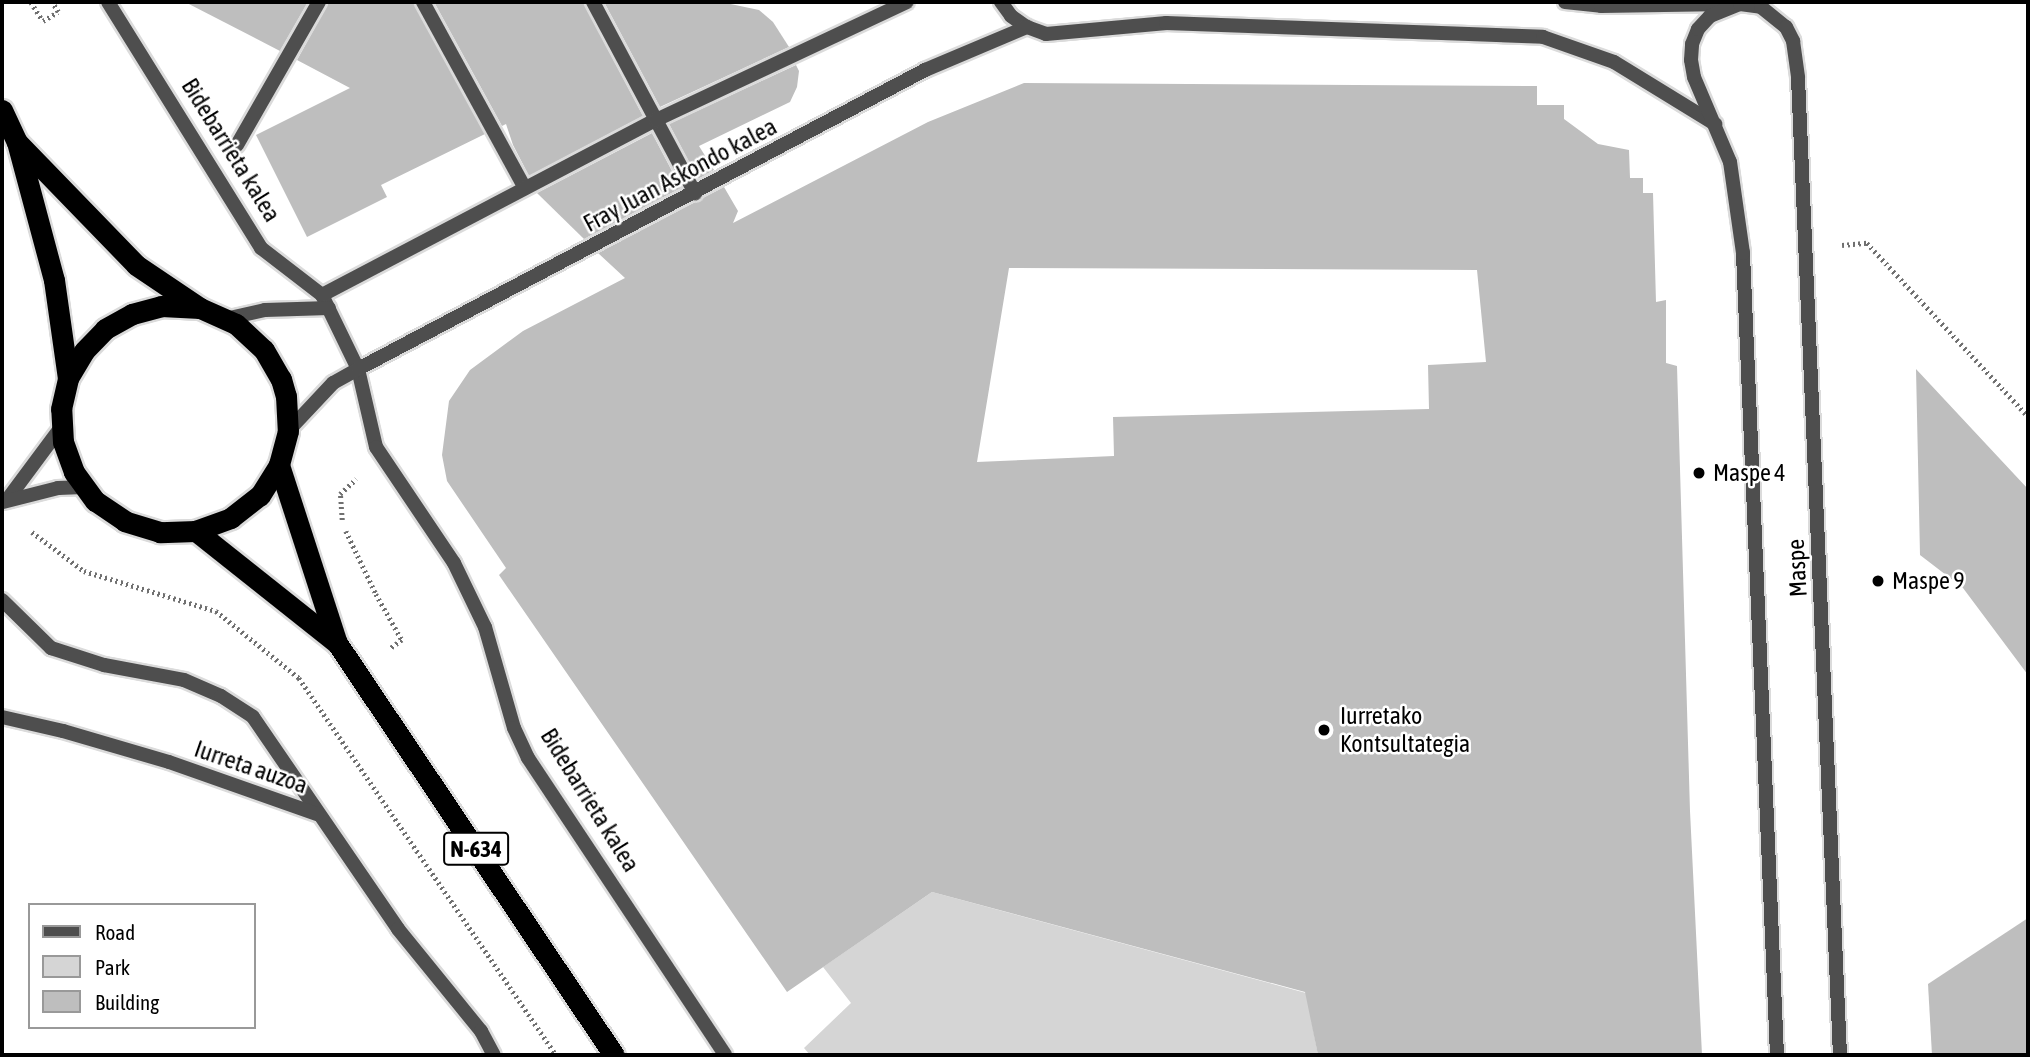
<!DOCTYPE html>
<style>
body{margin:0}
#map{position:relative;width:2030px;height:1057px;overflow:hidden;background:#fff;font-family:"Asap Condensed",sans-serif}
div>[style]{position:absolute}
.green>*{inset:0;background:#d5d5d5}
.building>*{inset:0;background:#bebebe}
.path>*{height:4.5px;margin-top:-2.25px;transform-origin:0;background:repeating-linear-gradient(90deg,#707070 0 2px,transparent 0 5.5px)}
.roads{filter:drop-shadow(2px 0 #dbdbdb) drop-shadow(-2px 0 #dbdbdb) drop-shadow(0 2px #dbdbdb) drop-shadow(0 -2px #dbdbdb)}
.lane>*{height:14px;margin:-7px;padding:0 7px;transform-origin:7px;border-radius:7px;background:#4e4e4e}
.street>*{height:14px;margin:-7px;padding:0 7px;transform-origin:7px;border-radius:7px;background:#4e4e4e}
.highway>*{height:21px;margin:-10.5px;padding:0 10.5px;transform-origin:10.5px;border-radius:10.5px;background:#000}
.dots>*{width:19px;height:19px;translate:-50% -50%;box-sizing:border-box;border:4px solid #fff;border-radius:50%}
span{translate:-50% -50%;white-space:nowrap;text-align:center;line-height:1.15;-webkit-text-stroke:5px #fff;paint-order:stroke}
.shield-label span{padding:2px 5px;background:#fff;border:2px solid;border-radius:5px;-webkit-text-stroke-width:0}
.shield-label{font-size:23px;color:#000;font-weight:700}
.street-label{font-size:24px;color:#000}
.poi-label{font-size:24px;color:#000}
.left{translate:0 -50%;text-align:left}
.frame{position:absolute;inset:0;border:4px solid #000;pointer-events:none}
.legend{position:absolute;left:28px;top:903px;width:228px;height:126px;box-sizing:border-box;background:#fff;border:2px solid #999;margin:0;padding:9px 12px;list-style:none;font-size:21px;color:#000}
.legend li{display:flex;align-items:center;gap:14px;height:35px}
.legend b{width:35px;border:2px solid #999}
</style>
<div id="map">
<div class="green">
<i style="clip-path:polygon(932px 892px,1332px 1000px,1311px 1018px,1318px 1055px,810px 1055px,804px 1048px,851px 1003px,823px 967px)"></i>
</div>
<div class="building">
<i style="clip-path:polygon(185px 2px,308px 2px,280px 51px)"></i>
<i style="clip-path:polygon(329px 2px,413px 2px,485px 134px,381px 185px,387px 197px,307px 237px,256px 135px,350px 88px,297px 60px)"></i>
<i style="clip-path:polygon(434px 2px,583px 2px,643px 116px,529px 176px,513px 145px,506px 124px,502px 126px)"></i>
<i style="clip-path:polygon(604px 2px,721px 2px,759px 10px,773px 22px,789px 47px,660px 107px)"></i>
<i style="clip-path:polygon(796px 65px,799px 71px,797px 87px,790px 102px,699px 146px,714px 170px,698px 179px,669px 124px)"></i>
<i style="clip-path:polygon(evenodd,1024px 83px,1537px 86px,1537px 105px,1564px 105px,1564px 119px,1598px 144px,1629px 150px,1630px 178px,1643px 178px,1643px 193px,1653px 193px,1656px 302px,1666px 300px,1666px 363px,1677px 366px,1690px 811px,1702px 1055px,1318px 1055px,1305px 992px,932px 892px,787px 992px,499px 575px,506px 568px,447px 481px,442px 455px,449px 401px,470px 370px,523px 331px,625px 278px,598px 253px,724px 187px,738px 211px,733px 223px,928px 122px,1024px 83px,1009px 268px,1477px 270px,1486px 362px,1428px 365px,1429px 409px,1113px 417px,1114px 456px,977px 462px,1009px 268px)"></i>
<i style="clip-path:polygon(652px 133px,681px 188px,584px 239px,537px 193px)"></i>
<i style="clip-path:polygon(1916px 369px,2028px 489px,2028px 675px,1963px 588px,1920px 555px)"></i>
<i style="clip-path:polygon(2028px 918px,2028px 1055px,1932px 1055px,1928px 984px)"></i>
</div>
<div class="path">
<i style="left:31px;top:2px;width:22px;rotate:58deg"></i>
<i style="left:43px;top:21px;width:17px;rotate:-31deg"></i>
<i style="left:58px;top:12px;width:12px;rotate:-121deg"></i>
<i style="left:1842px;top:245px;width:25px;rotate:-5deg"></i>
<i style="left:1867px;top:243px;width:236px;rotate:47.1deg"></i>
<i style="left:342px;top:520px;width:26px;rotate:-94deg"></i>
<i style="left:340px;top:494px;width:22px;rotate:-43deg"></i>
<i style="left:346px;top:531px;width:70px;rotate:64.5deg"></i>
<i style="left:376px;top:594px;width:53px;rotate:60.5deg"></i>
<i style="left:402px;top:640px;width:15px;rotate:143deg"></i>
<i style="left:32px;top:532px;width:65px;rotate:36.9deg"></i>
<i style="left:84px;top:571px;width:138px;rotate:16.9deg"></i>
<i style="left:216px;top:611px;width:107px;rotate:38.9deg"></i>
<i style="left:299px;top:678px;width:456px;rotate:55.7deg"></i>
</div>
<div class="roads">
<div class="lane">
<i style="left:7px;top:500px;width:92px;rotate:-53.4deg"></i>
<i style="left:3px;top:502px;width:57px;rotate:-14.3deg"></i>
<i style="left:58px;top:488px;width:26px;rotate:-2deg"></i>
<i style="left:2px;top:600px;width:69px;rotate:44.4deg"></i>
<i style="left:51px;top:648px;width:56px;rotate:17.8deg"></i>
<i style="left:104px;top:665px;width:81px;rotate:10.6deg"></i>
<i style="left:184px;top:680px;width:40px;rotate:23.4deg"></i>
<i style="left:221px;top:696px;width:38px;rotate:33deg"></i>
<i style="left:253px;top:717px;width:257px;rotate:55.6deg"></i>
<i style="left:398px;top:929px;width:132px;rotate:50.9deg"></i>
<i style="left:481px;top:1031px;width:27px;rotate:62deg"></i>
<i style="left:2px;top:717px;width:63px;rotate:12.9deg"></i>
<i style="left:63px;top:731px;width:110px;rotate:16.3deg"></i>
<i style="left:169px;top:762px;width:157px;rotate:19.4deg"></i>
</div>
<div class="street">
<i style="left:108px;top:2px;width:290px;rotate:58.1deg"></i>
<i style="left:261px;top:248px;width:77px;rotate:37.6deg"></i>
<i style="left:322px;top:295px;width:82px;rotate:64.1deg"></i>
<i style="left:358px;top:369px;width:80px;rotate:77deg"></i>
<i style="left:376px;top:447px;width:140px;rotate:56.1deg"></i>
<i style="left:454px;top:563px;width:71px;rotate:64.2deg"></i>
<i style="left:485px;top:627px;width:105px;rotate:74deg"></i>
<i style="left:514px;top:728px;width:33px;rotate:65deg"></i>
<i style="left:528px;top:758px;width:356px;rotate:56.4deg"></i>
<i style="left:423px;top:2px;width:212px;rotate:61.3deg"></i>
<i style="left:593px;top:2px;width:217px;rotate:61.9deg"></i>
<i style="left:1001px;top:2px;width:17px;rotate:54deg"></i>
<i style="left:1011px;top:16px;width:19px;rotate:35deg"></i>
<i style="left:1027px;top:27px;width:20px;rotate:20deg"></i>
<i style="left:1046px;top:34px;width:121px;rotate:-5.2deg"></i>
<i style="left:1166px;top:23px;width:377px;rotate:2.1deg"></i>
<i style="left:1543px;top:37px;width:75px;rotate:19.4deg"></i>
<i style="left:1614px;top:62px;width:119px;rotate:31.5deg"></i>
<i style="left:1565px;top:2px;width:36px;rotate:6deg"></i>
<i style="left:1601px;top:6px;width:127px;rotate:-0.9deg"></i>
<i style="left:237px;top:145px;width:165px;rotate:-60.2deg"></i>
<i style="left:322px;top:295px;width:377px;rotate:-27.7deg"></i>
<i style="left:656px;top:120px;width:277px;rotate:-25.2deg"></i>
<i style="left:225px;top:319px;width:41px;rotate:-12.7deg"></i>
<i style="left:265px;top:310px;width:64px;rotate:-1.8deg"></i>
<i style="left:288px;top:431px;width:66px;rotate:-46.8deg"></i>
<i style="left:333px;top:383px;width:29px;rotate:-29deg"></i>
<i style="left:358px;top:369px;width:641px;rotate:-27.8deg"></i>
<i style="left:925px;top:70px;width:111px;rotate:-22.9deg"></i>
<i style="left:1777px;top:1055px;width:803px;rotate:-92.43deg"></i>
<i style="left:1743px;top:253px;width:92px;rotate:-98.1deg"></i>
<i style="left:1730px;top:162px;width:92px;rotate:-113deg"></i>
<i style="left:1694px;top:77px;width:17px;rotate:-100deg"></i>
<i style="left:1691px;top:60px;width:16px;rotate:-86deg"></i>
<i style="left:1692px;top:44px;width:16px;rotate:-68deg"></i>
<i style="left:1698px;top:29px;width:18px;rotate:-47deg"></i>
<i style="left:1710px;top:16px;width:32px;rotate:-22deg"></i>
<i style="left:1740px;top:4px;width:21px;rotate:8deg"></i>
<i style="left:1761px;top:7px;width:32px;rotate:39deg"></i>
<i style="left:1786px;top:27px;width:16px;rotate:63deg"></i>
<i style="left:1793px;top:41px;width:37px;rotate:82deg"></i>
<i style="left:1798px;top:78px;width:978px;rotate:87.54deg"></i>
</div>
<div class="highway">
<i style="left:2px;top:110px;width:35px;rotate:65deg"></i>
<i style="left:17px;top:142px;width:143px;rotate:75deg"></i>
<i style="left:54px;top:280px;width:99px;rotate:81.9deg"></i>
<i style="left:17px;top:142px;width:171px;rotate:45.9deg"></i>
<i style="left:136px;top:265px;width:77px;rotate:33.9deg"></i>
<i style="left:200px;top:308px;width:39px;rotate:24deg"></i>
<i style="left:236px;top:324px;width:38px;rotate:43deg"></i>
<i style="left:264px;top:350px;width:34px;rotate:60deg"></i>
<i style="left:281px;top:379px;width:18px;rotate:74deg"></i>
<i style="left:286px;top:396px;width:35px;rotate:87deg"></i>
<i style="left:288px;top:431px;width:35px;rotate:105deg"></i>
<i style="left:279px;top:465px;width:36px;rotate:122deg"></i>
<i style="left:260px;top:495px;width:37px;rotate:142deg"></i>
<i style="left:231px;top:518px;width:37px;rotate:160deg"></i>
<i style="left:196px;top:531px;width:36px;rotate:178deg"></i>
<i style="left:160px;top:532px;width:37px;rotate:-163deg"></i>
<i style="left:125px;top:521px;width:36px;rotate:-146deg"></i>
<i style="left:95px;top:501px;width:36px;rotate:-126deg"></i>
<i style="left:74px;top:472px;width:32px;rotate:-110deg"></i>
<i style="left:63px;top:442px;width:33px;rotate:-93deg"></i>
<i style="left:61px;top:409px;width:32px;rotate:-77deg"></i>
<i style="left:68px;top:378px;width:31px;rotate:-59deg"></i>
<i style="left:84px;top:351px;width:30px;rotate:-46deg"></i>
<i style="left:105px;top:329px;width:31px;rotate:-29deg"></i>
<i style="left:132px;top:314px;width:30px;rotate:-15deg"></i>
<i style="left:161px;top:306px;width:39px;rotate:3deg"></i>
<i style="left:279px;top:465px;width:187px;rotate:72deg"></i>
<i style="left:337px;top:643px;width:496px;rotate:56.1deg"></i>
<i style="left:196px;top:531px;width:180px;rotate:38.5deg"></i>
</div>
</div>
<div class="dots">
<i style="left:1699px;top:473px;background:#000"></i>
<i style="left:1878px;top:581px;background:#000"></i>
<i style="left:1324px;top:730px;background:#000"></i>
</div>
<div class="shield-label">
<span style="left:476px;top:849px">N-634</span>
</div>
<div class="street-label">
<span style="left:231px;top:150px;rotate:58deg">Bidebarrieta kalea</span>
<span style="left:680px;top:175px;rotate:-28deg">Fray Juan Askondo kalea</span>
<span style="left:1797px;top:568px;rotate:-93deg">Maspe</span>
<span style="left:251px;top:767px;rotate:19deg">Iurreta auzoa</span>
<span style="left:590px;top:800px;rotate:58deg">Bidebarrieta kalea</span>
</div>
<div class="poi-label">
<span class="left" style="left:1713px;top:473px">Maspe 4</span>
<span class="left" style="left:1892px;top:581px">Maspe 9</span>
<span class="left" style="left:1340px;top:730px">Iurretako<br>Kontsultategia</span>
</div>
<div class="frame"></div>
<ul class="legend">
<li><b style="height:9px;background:#4e4e4e"></b>Road</li>
<li><b style="height:19px;background:#d5d5d5"></b>Park</li>
<li><b style="height:19px;background:#bebebe"></b>Building</li>
</ul>
</div>
